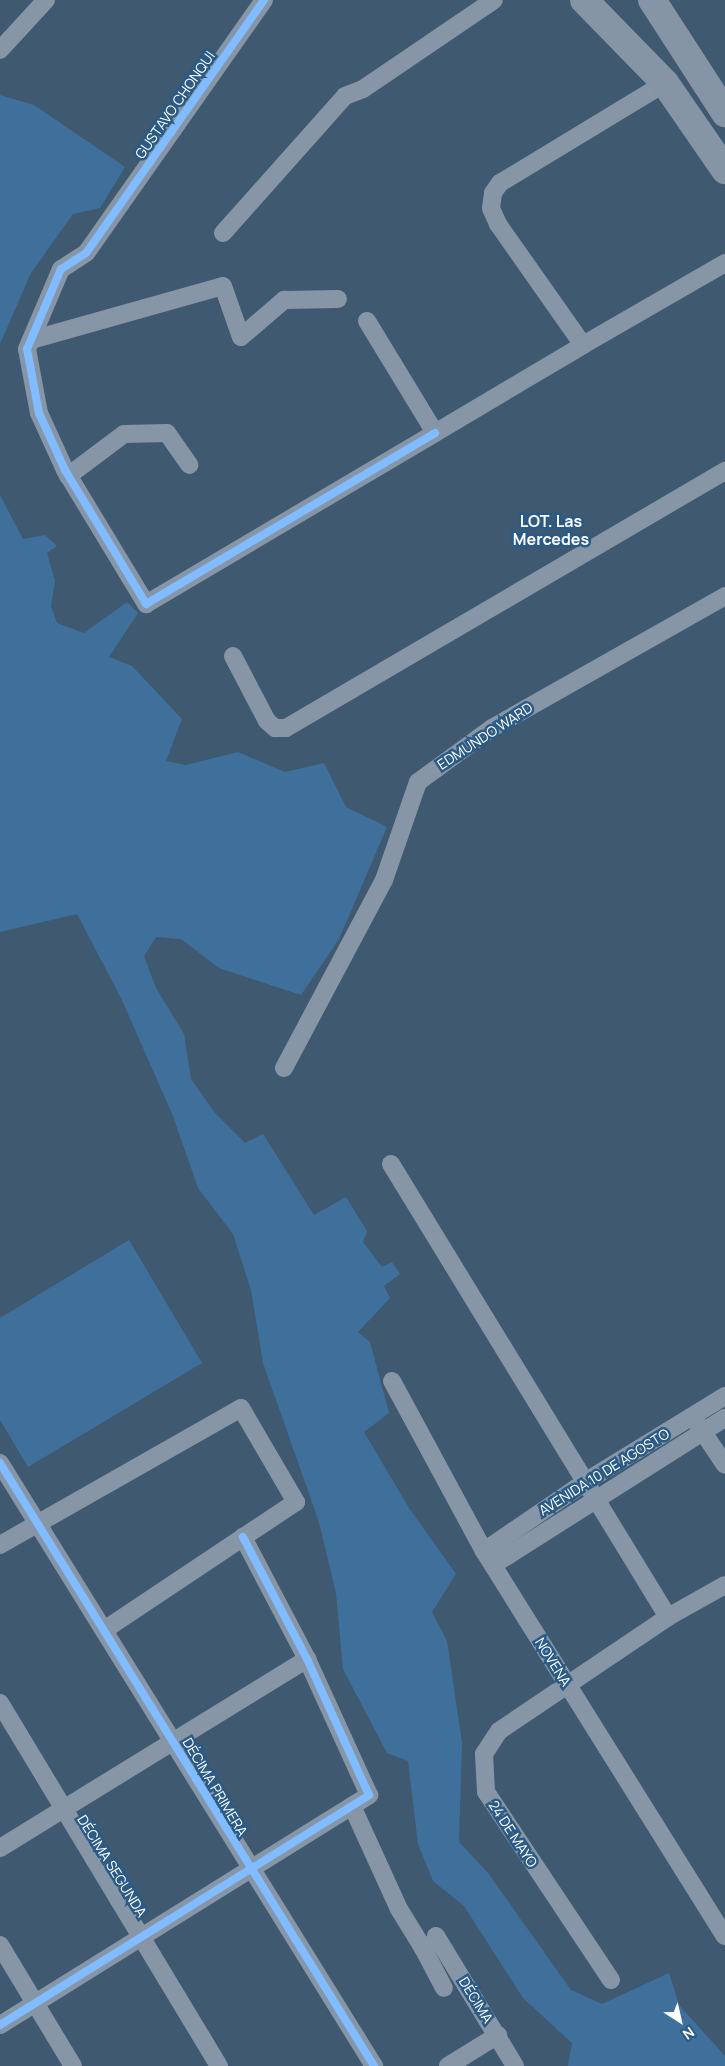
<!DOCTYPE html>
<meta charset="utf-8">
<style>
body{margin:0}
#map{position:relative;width:725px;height:2066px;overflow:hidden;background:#3f5971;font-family:Manrope,sans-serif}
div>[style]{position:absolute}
.green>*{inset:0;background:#3f709b}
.street>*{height:18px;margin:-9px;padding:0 9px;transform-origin:9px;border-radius:9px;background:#8696a7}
.highway>*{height:28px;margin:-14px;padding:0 14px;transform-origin:14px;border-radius:14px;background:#8595a5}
.cycleway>*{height:8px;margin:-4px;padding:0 4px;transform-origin:4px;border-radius:4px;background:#80bcff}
span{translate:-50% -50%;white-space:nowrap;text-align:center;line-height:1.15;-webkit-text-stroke:5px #2a5a86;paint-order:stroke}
.street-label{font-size:14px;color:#fff}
.quarter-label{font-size:16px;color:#fff;font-weight:700}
.north{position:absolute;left:655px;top:1996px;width:50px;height:50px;-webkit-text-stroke:4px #2a5a86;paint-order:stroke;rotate:145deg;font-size:14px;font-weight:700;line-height:20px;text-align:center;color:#fff}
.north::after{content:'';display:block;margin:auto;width:18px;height:22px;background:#fff;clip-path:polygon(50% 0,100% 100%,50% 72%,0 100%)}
</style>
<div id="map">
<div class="green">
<i style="clip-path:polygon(0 95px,34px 105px,125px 167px,100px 208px,73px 214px,31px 273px,0 344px)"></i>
<i style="clip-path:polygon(0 495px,23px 539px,45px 535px,57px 546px,47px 553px,55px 581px,51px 606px,57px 623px,84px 633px,127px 602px,138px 613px,109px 657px,132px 666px,182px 719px,166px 761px,186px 765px,238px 752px,285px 772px,324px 763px,346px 807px,387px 827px,339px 939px,301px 995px,219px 968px,181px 939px,156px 937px,144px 956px,156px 988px,184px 1034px,191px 1079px,215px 1113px,245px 1143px,263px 1134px,314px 1215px,346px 1197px,367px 1231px,363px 1242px,382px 1267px,392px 1262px,400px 1274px,384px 1286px,390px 1298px,358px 1332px,370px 1342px,389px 1413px,364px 1432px,409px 1508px,456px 1574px,432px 1612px,447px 1641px,462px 1743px,459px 1842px,488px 1873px,571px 1990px,602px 2004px,669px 1973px,679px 2005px,725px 2056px,725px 2066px,568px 2066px,572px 2043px,523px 1998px,464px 1906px,433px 1881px,418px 1844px,408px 1761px,387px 1753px,343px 1669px,336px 1593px,319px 1522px,263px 1363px,251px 1290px,233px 1234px,198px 1188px,173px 1116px,121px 998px,77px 914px,0 932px)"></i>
<i style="clip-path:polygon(129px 1240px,202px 1363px,28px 1467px,0 1420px,0 1318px)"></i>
</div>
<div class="street">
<i style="left:264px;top:0;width:309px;rotate:125.1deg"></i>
<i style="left:86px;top:253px;width:30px;rotate:147deg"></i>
<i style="left:61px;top:269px;width:87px;rotate:113deg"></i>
<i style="left:27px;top:349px;width:65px;rotate:79.4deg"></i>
<i style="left:39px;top:413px;width:63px;rotate:65.5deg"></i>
<i style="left:65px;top:470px;width:157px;rotate:58.8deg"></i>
<i style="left:146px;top:604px;width:336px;rotate:-30.6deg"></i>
<i style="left:0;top:50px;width:68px;rotate:-47.4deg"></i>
<i style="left:223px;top:233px;width:183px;rotate:-48.3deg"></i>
<i style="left:345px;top:96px;width:19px;rotate:-21deg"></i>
<i style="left:363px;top:89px;width:158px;rotate:-34.2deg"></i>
<i style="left:367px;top:321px;width:131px;rotate:58.7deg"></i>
<i style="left:435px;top:433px;width:172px;rotate:-30.7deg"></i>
<i style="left:583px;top:345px;width:148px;rotate:-125.1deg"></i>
<i style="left:498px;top:224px;width:17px;rotate:-114deg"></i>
<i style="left:491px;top:208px;width:15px;rotate:-82deg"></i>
<i style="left:493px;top:193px;width:12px;rotate:-55deg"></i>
<i style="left:500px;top:183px;width:193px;rotate:-31.2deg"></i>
<i style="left:31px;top:340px;width:199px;rotate:-15.7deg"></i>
<i style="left:223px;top:286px;width:54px;rotate:70.6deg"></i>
<i style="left:241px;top:337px;width:57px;rotate:-40.7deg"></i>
<i style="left:284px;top:300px;width:54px;rotate:-1.1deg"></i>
<i style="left:583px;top:345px;width:164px;rotate:-30deg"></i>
<i style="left:68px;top:476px;width:70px;rotate:-36.9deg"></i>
<i style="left:124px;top:434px;width:43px;rotate:-1.3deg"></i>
<i style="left:167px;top:433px;width:39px;rotate:55deg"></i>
<i style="left:233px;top:656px;width:73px;rotate:62.4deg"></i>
<i style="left:267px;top:721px;width:11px;rotate:41deg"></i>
<i style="left:275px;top:728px;width:11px"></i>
<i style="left:286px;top:728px;width:509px;rotate:-30.35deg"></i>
<i style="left:284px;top:1068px;width:213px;rotate:-62deg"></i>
<i style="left:384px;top:880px;width:104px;rotate:-70.9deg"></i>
<i style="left:418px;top:782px;width:92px;rotate:-36.1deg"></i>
<i style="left:492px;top:728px;width:268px;rotate:-29.5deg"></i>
<i style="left:391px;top:1164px;width:531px;rotate:58.56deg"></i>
<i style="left:392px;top:1381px;width:193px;rotate:61.6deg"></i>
<i style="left:484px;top:1551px;width:454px;rotate:58deg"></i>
<i style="left:697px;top:1423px;width:50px;rotate:56.3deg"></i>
<i style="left:0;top:1463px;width:710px;rotate:58.19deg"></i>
<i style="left:0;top:1545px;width:277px;rotate:-29.6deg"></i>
<i style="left:241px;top:1408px;width:109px;rotate:59.7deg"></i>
<i style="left:296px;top:1502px;width:231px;rotate:146.3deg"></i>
<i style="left:484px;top:1551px;width:122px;rotate:-34.3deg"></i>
<i style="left:585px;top:1482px;width:164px;rotate:-31.6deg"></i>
<i style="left:493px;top:1565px;width:275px;rotate:-32.4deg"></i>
<i style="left:0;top:1703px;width:424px;rotate:58.9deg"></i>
<i style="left:352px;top:1806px;width:113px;rotate:65.5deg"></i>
<i style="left:399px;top:1909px;width:46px;rotate:58.4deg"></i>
<i style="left:423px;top:1948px;width:17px;rotate:-24deg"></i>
<i style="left:0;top:1848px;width:361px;rotate:-31.6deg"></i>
<i style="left:436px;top:1936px;width:152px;rotate:58.7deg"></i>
<i style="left:0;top:1945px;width:141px;rotate:58.9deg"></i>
<i style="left:423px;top:1948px;width:45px;rotate:62.3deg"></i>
<i style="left:611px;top:1980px;width:226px;rotate:-123.6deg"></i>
<i style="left:486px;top:1792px;width:38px;rotate:-93deg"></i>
<i style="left:484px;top:1754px;width:27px;rotate:-57deg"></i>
<i style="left:499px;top:1731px;width:204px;rotate:-34deg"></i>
<i style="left:668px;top:1617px;width:65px;rotate:-29.3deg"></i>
<i style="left:0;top:2025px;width:435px;rotate:-31.9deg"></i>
<i style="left:369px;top:1795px;width:149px;rotate:-114.5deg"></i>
<i style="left:307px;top:1659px;width:138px;rotate:-117.7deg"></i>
<i style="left:448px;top:2066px;width:59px;rotate:-31.8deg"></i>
</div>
<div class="highway">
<i style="left:584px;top:0;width:116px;rotate:45.7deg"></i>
<i style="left:665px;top:83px;width:106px;rotate:55.4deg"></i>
<i style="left:652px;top:0;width:135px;rotate:57.1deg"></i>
</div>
<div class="cycleway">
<i style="left:264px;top:0;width:309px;rotate:125.1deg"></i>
<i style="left:86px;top:253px;width:30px;rotate:147deg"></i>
<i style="left:61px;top:269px;width:87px;rotate:113deg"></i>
<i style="left:27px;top:349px;width:65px;rotate:79.4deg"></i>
<i style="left:39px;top:413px;width:63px;rotate:65.5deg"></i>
<i style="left:65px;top:470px;width:157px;rotate:58.8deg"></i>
<i style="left:146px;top:604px;width:336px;rotate:-30.6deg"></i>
<i style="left:0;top:1463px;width:710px;rotate:58.19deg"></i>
<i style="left:0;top:2025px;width:435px;rotate:-31.9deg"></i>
<i style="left:369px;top:1795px;width:149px;rotate:-114.5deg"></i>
<i style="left:307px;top:1659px;width:138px;rotate:-117.7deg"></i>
</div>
<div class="street-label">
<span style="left:175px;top:105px;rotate:-55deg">GUSTAVO CHONQUI</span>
<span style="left:485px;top:736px;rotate:-33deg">EDMUNDO WARD</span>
<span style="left:604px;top:1472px;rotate:-32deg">AVENIDA 10 DE AGOSTO</span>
<span style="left:553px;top:1662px;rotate:58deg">NOVENA</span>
<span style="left:215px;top:1787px;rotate:59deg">DÉCIMA PRIMERA</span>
<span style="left:513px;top:1834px;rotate:57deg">24 DE MAYO</span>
<span style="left:112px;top:1866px;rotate:58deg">DÉCIMA SEGUNDA</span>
<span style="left:476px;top:2000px;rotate:58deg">DÉCIMA</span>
</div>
<div class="quarter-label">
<span style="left:551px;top:530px">LOT. Las<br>Mercedes</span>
</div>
<div class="north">N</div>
</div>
